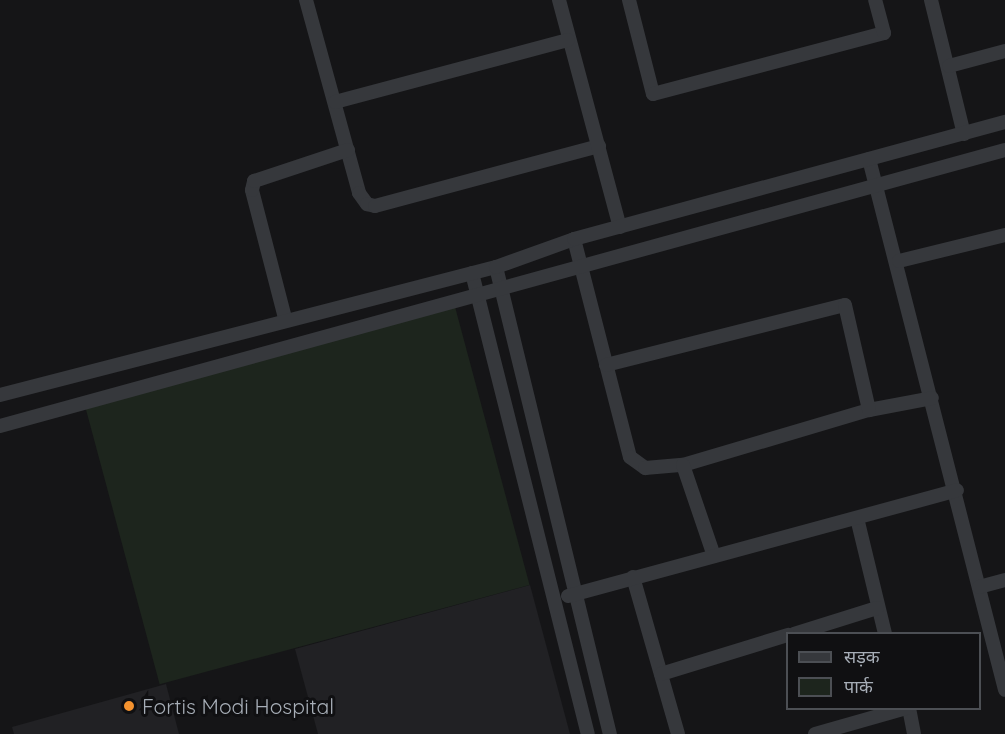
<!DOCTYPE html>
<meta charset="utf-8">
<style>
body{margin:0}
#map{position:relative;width:1005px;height:734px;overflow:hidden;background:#151517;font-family:Quicksand,"Noto Sans Devanagari",sans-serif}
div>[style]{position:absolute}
.built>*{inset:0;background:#212124}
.green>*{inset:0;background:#1d251d;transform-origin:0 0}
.street>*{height:14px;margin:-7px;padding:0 7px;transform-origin:7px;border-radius:7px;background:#36383c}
.dots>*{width:16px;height:16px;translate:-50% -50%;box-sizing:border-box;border:3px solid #101012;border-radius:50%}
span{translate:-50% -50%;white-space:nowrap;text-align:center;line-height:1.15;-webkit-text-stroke:6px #101012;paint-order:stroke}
.poi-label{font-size:21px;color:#a7aeb7}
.left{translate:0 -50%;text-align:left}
.legend{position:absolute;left:786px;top:632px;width:195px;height:78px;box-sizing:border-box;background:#101012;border:2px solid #4c4f54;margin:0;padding:8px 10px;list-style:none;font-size:18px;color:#a7aeb7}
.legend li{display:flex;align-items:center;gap:12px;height:30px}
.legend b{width:30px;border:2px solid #4c4f54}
</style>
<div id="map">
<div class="built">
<i style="clip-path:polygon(530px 585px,570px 734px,318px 734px,295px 649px)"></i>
<i style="clip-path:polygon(166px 684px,179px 734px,14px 734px,12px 727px)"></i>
</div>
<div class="green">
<i style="left:454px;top:303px;width:292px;height:383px;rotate:75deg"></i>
</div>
<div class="street">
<i style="left:306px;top:0;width:200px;rotate:74.6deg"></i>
<i style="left:359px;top:193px;width:14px;rotate:54deg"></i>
<i style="left:367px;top:204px;width:8px;rotate:14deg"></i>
<i style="left:375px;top:206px;width:232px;rotate:-15deg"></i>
<i style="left:559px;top:0;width:235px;rotate:75deg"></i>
<i style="left:629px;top:0;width:97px;rotate:75.7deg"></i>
<i style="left:653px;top:94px;width:239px;rotate:-14.8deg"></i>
<i style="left:884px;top:33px;width:34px;rotate:-105deg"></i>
<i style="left:931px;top:0;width:138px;rotate:76.2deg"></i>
<i style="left:949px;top:66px;width:58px;rotate:-15deg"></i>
<i style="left:335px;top:102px;width:241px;rotate:-14.9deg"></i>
<i style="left:869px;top:159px;width:548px;rotate:75.63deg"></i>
<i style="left:574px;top:239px;width:225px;rotate:75.6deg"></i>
<i style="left:630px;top:457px;width:19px;rotate:36deg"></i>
<i style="left:645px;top:468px;width:38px;rotate:-5deg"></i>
<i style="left:683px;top:465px;width:194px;rotate:-16.5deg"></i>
<i style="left:869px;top:410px;width:64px;rotate:-10.8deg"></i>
<i style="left:899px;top:261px;width:109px;rotate:-13.8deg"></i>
<i style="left:496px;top:267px;width:481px;rotate:76.3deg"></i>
<i style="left:472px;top:273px;width:475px;rotate:75.9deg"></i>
<i style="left:285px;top:318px;width:132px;rotate:-104.5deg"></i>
<i style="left:252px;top:190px;width:9px;rotate:-77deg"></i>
<i style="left:254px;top:181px;width:99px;rotate:-18.3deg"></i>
<i style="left:606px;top:365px;width:246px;rotate:-14.1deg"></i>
<i style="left:845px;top:305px;width:108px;rotate:77.1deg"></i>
<i style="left:0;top:395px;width:512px;rotate:-14.47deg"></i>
<i style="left:496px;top:267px;width:83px;rotate:-19.7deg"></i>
<i style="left:574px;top:239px;width:447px;rotate:-15.2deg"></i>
<i style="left:0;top:426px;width:1042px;rotate:-15.36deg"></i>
<i style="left:683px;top:465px;width:96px;rotate:71.2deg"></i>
<i style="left:857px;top:518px;width:119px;rotate:76.4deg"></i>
<i style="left:633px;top:577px;width:163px;rotate:74deg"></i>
<i style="left:979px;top:587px;width:27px;rotate:-15deg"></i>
<i style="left:568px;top:596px;width:403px;rotate:-15.2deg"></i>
<i style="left:794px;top:634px;width:87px;rotate:-17.4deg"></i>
<i style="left:661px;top:674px;width:133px;rotate:-17.1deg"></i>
<i style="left:909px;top:708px;width:26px;rotate:79deg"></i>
<i style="left:815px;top:734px;width:95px;rotate:-15.9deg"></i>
</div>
<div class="dots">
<i style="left:129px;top:706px;background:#f5932f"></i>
</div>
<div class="poi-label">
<span class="left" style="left:142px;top:706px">Fortis Modi Hospital</span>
</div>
<ul class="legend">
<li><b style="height:8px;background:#36383c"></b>सड़क</li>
<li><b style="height:16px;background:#1d251d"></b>पार्क</li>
</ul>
</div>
